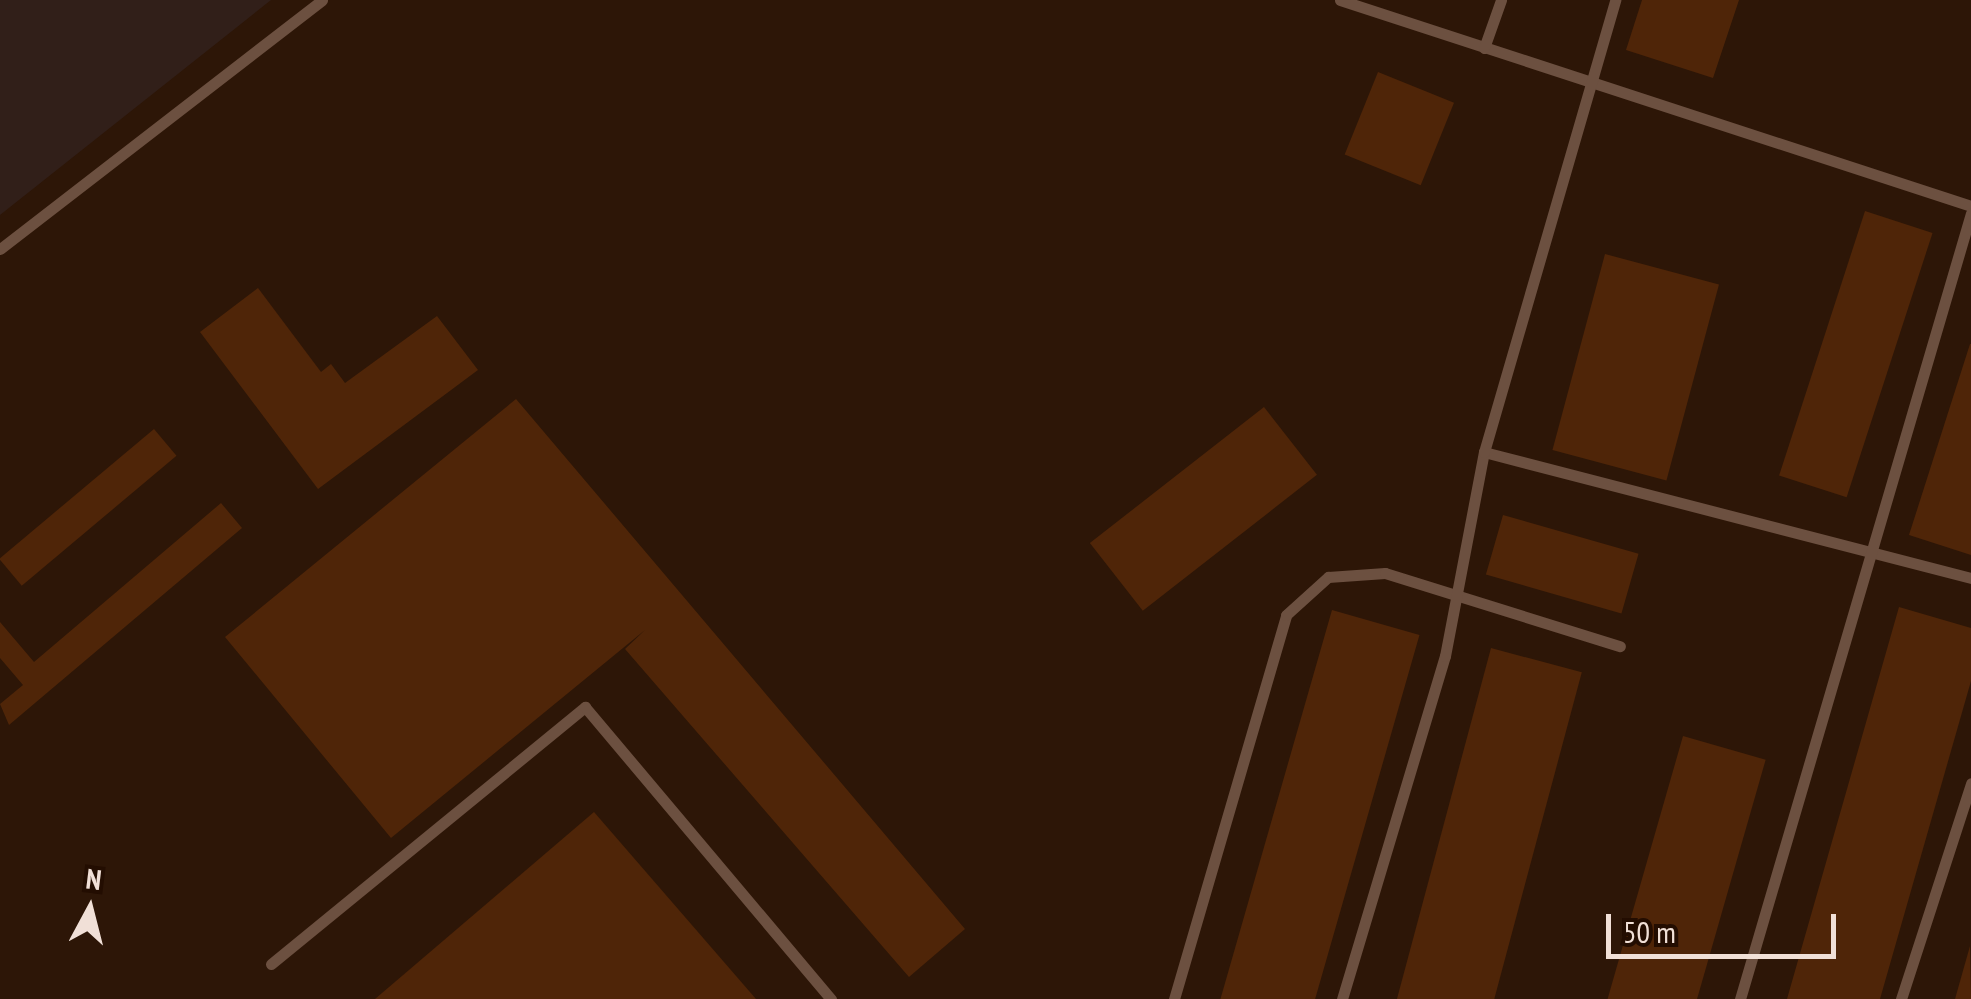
<!DOCTYPE html>
<style>
body{margin:0}
#map{position:relative;width:1971px;height:999px;overflow:hidden;background:#2d1607;font-family:"PT Sans Narrow",sans-serif}
div>[style]{position:absolute}
.industrial>*{inset:0;background:#311f19}
.building>*{inset:0;background:#4f2508;transform-origin:0 0}
.lane>*{height:11px;margin:-5.5px;padding:0 5.5px;transform-origin:5.5px;border-radius:5.5px;background:#6c5040}
span{translate:-50% -50%;white-space:nowrap;text-align:center;line-height:1.15;-webkit-text-stroke:8px #230d01;paint-order:stroke}
.north{position:absolute;left:40px;top:859px;width:100px;height:100px;-webkit-text-stroke:8px #230d01;paint-order:stroke;rotate:7deg;font-size:28px;font-weight:700;line-height:40px;text-align:center;color:#f1e0d7}
.north::after{content:'';display:block;margin:auto;width:35px;height:45px;background:#f1e0d7;clip-path:polygon(50% 0,100% 100%,50% 72%,0 100%)}
.scale{position:absolute;left:1606px;top:914px;width:230px;height:45px;box-sizing:border-box;border:5px solid #f1e0d7;border-top:0;padding-left:12px;font-size:30px;line-height:35px;white-space:nowrap;color:#f1e0d7;-webkit-text-stroke:8px #230d01;paint-order:stroke}
</style>
<div id="map">
<div class="industrial">
<i style="clip-path:polygon(0 0,271px 0,0 215px)"></i>
</div>
<div class="building">
<i style="clip-path:polygon(1642px 0,1739px 0,1713px 78px,1626px 50px)"></i>
<i style="left:1378px;top:72px;width:82px;height:89px;rotate:22deg"></i>
<i style="left:1865px;top:211px;width:71px;height:278px;rotate:18deg"></i>
<i style="left:1605px;top:254px;width:118px;height:203px;rotate:15deg"></i>
<i style="clip-path:polygon(258px 288px,321px 372px,331px 364px,345px 383px,437px 316px,478px 370px,318px 489px,200px 332px)"></i>
<i style="clip-path:polygon(1970px 344px,1971px 344px,1971px 555px,1909px 535px)"></i>
<i style="clip-path:polygon(516px 399px,965px 929px,909px 977px,625px 649px,645px 630px,391px 838px,225px 637px)"></i>
<i style="left:1264px;top:407px;width:86px;height:221px;rotate:52deg"></i>
<i style="left:154px;top:429px;width:35px;height:202px;rotate:50deg"></i>
<i style="clip-path:polygon(221px 503px,242px 528px,9px 725px,0 704px,23px 685px,0 658px,0 622px,34px 662px)"></i>
<i style="left:1503px;top:515px;width:141px;height:62px;rotate:16deg"></i>
<i style="clip-path:polygon(1899px 607px,1971px 628px,1971px 681px,1880px 999px,1787px 999px)"></i>
<i style="left:1332px;top:610px;width:91px;height:405px;rotate:16deg"></i>
<i style="left:1491px;top:648px;width:94px;height:364px;rotate:15deg"></i>
<i style="left:1683px;top:736px;width:86px;height:274px;rotate:16deg"></i>
<i style="clip-path:polygon(594px 812px,756px 999px,375px 999px)"></i>
<i style="clip-path:polygon(1970px 946px,1971px 999px,1955px 999px)"></i>
</div>
<div class="lane">
<i style="left:1340px;top:0;width:664px;rotate:18.08deg"></i>
<i style="left:1484px;top:48px;width:51px;rotate:-70.5deg"></i>
<i style="left:0;top:249px;width:407px;rotate:-37.7deg"></i>
<i style="left:1484px;top:452px;width:503px;rotate:14.51deg"></i>
<i style="left:271px;top:964px;width:406px;rotate:-39.3deg"></i>
<i style="left:585px;top:707px;width:382px;rotate:49.9deg"></i>
<i style="left:1174px;top:999px;width:400px;rotate:-73.7deg"></i>
<i style="left:1286px;top:615px;width:57px;rotate:-42.1deg"></i>
<i style="left:1328px;top:577px;width:57px;rotate:-4deg"></i>
<i style="left:1385px;top:573px;width:246px;rotate:17.3deg"></i>
<i style="left:1342px;top:999px;width:358px;rotate:-73.3deg"></i>
<i style="left:1445px;top:656px;width:208px;rotate:-79.2deg"></i>
<i style="left:1484px;top:452px;width:471px;rotate:-73.8deg"></i>
<i style="left:1740px;top:999px;width:819px;rotate:-73.62deg"></i>
<i style="left:1901px;top:999px;width:227px;rotate:-72deg"></i>
</div>
<div class="north">N</div>
<div class="scale">50 m</div>
</div>
